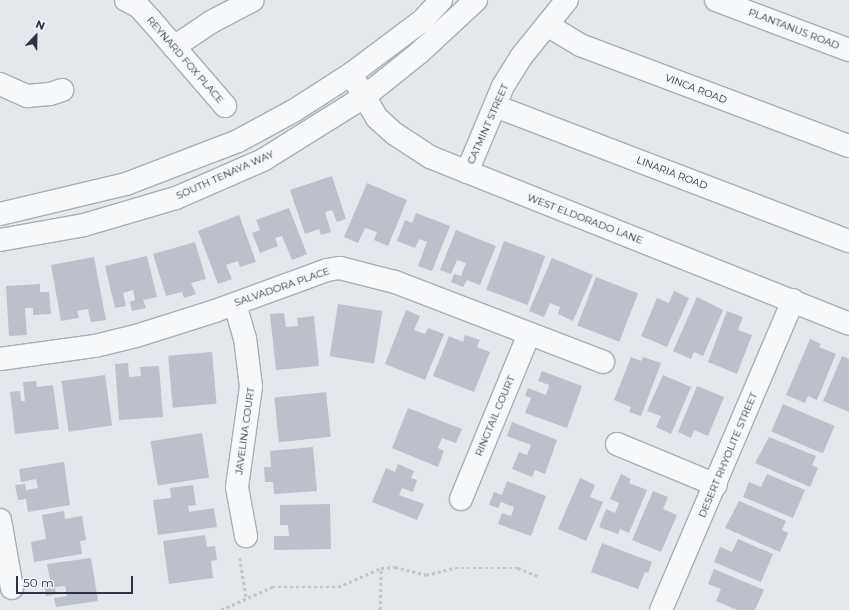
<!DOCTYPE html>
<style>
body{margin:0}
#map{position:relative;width:849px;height:610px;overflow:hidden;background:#e4e7ec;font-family:Montserrat,sans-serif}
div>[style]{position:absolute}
.building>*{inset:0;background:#bbc0ca;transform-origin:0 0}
.path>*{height:2.5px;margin-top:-1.25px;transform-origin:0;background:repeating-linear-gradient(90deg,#c2c5cb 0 3px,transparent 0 6px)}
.roads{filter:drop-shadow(1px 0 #a9aeb7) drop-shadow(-1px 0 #a9aeb7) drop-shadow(0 1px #a9aeb7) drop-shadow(0 -1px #a9aeb7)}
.minor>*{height:22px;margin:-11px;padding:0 11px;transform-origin:11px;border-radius:11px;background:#f7f8fa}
span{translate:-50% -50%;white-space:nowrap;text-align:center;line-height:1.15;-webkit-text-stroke:3.5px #f4f6f9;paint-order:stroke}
.street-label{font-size:10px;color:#2b3445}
.north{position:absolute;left:16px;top:16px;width:40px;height:40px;-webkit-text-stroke:3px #f4f6f9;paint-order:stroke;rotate:22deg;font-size:11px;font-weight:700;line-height:16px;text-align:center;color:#2b3445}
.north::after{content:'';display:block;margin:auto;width:14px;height:18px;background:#2b3445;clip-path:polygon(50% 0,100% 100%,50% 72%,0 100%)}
.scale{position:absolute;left:16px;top:576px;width:117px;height:18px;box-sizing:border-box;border:2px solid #2b3445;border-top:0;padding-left:5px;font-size:12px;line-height:14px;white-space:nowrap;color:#2b3445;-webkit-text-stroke:3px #f4f6f9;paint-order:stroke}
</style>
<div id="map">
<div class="building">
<i style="clip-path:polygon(332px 176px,346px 219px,337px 222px,332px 210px,325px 212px,331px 232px,321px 235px,319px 229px,305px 234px,290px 190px)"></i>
<i style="clip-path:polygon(367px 183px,407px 200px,388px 246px,374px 240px,377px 232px,365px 228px,358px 243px,344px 237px)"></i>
<i style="clip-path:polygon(289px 208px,307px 254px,292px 260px,282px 236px,275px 238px,278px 246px,260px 253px,252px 233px,260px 230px,256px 220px)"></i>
<i style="clip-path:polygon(416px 213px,450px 226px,432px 271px,418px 266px,427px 242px,419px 239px,415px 248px,397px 241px,405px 220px,412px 223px)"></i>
<i style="clip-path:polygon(239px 215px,256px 262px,240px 267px,238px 261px,226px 265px,232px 279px,218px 284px,198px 231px)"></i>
<i style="clip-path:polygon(456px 230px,496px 246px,480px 285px,467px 280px,463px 287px,451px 282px,454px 274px,461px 276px,466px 263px,457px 260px,451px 274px,440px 270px)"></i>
<i style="left:504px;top:241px;width:44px;height:52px;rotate:20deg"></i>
<i style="clip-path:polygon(195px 242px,206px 279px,191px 283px,196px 294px,184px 298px,182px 292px,166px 296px,153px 254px)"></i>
<i style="clip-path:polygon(147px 256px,157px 297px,143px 300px,146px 308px,132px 311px,130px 302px,135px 300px,133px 290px,123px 293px,126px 306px,115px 308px,105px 266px)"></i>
<i style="clip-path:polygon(94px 257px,106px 320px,91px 322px,88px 309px,77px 311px,79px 318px,61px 321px,51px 265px)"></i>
<i style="clip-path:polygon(552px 258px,593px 275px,573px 321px,558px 314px,560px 307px,550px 303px,544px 317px,529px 311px)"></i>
<i style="left:596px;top:277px;width:45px;height:52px;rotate:21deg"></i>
<i style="clip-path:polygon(40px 284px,40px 292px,49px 292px,51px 314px,33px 315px,33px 308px,25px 308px,27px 335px,9px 336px,6px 286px)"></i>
<i style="clip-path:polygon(674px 291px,689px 298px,667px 347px,641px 336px,657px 298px,669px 303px)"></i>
<i style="clip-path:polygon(697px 297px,723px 310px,703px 356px,694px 352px,691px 359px,673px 351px)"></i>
<i style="left:338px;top:304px;width:45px;height:53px;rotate:9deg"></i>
<i style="clip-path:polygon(406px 310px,420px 316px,414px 330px,425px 334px,428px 328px,444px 334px,425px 380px,385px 364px)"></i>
<i style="clip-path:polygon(727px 311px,743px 317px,738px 330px,752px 335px,737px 374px,708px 362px)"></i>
<i style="clip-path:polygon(284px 313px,286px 327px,298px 326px,297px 318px,314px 316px,319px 366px,276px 370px,270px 314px)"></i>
<i style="clip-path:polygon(465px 335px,480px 340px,477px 347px,490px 352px,474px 392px,433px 376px,449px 336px,463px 342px)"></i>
<i style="clip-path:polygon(810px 339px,821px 344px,819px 347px,836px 354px,817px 400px,808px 396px,805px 403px,786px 395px)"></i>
<i style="left:212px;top:352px;width:52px;height:44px;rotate:85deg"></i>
<i style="clip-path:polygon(842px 356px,849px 359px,849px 412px,823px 401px)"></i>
<i style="clip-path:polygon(631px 357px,641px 361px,643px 357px,661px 363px,641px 416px,629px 412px,631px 407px,614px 400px)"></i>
<i style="clip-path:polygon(128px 363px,129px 377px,141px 376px,140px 367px,159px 366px,163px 417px,119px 420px,115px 364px)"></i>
<i style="clip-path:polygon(542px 371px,582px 386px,567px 428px,525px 413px,531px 398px,525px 396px,528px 388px,546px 395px,549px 385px,538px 381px)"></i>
<i style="left:105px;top:375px;width:51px;height:44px;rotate:82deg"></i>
<i style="clip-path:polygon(663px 375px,691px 387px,671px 434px,656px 427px,661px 416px,647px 411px)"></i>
<i style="clip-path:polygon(36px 381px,37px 387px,53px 385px,59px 429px,15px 434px,10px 392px,20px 391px,21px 401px,25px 401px,23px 382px)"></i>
<i style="clip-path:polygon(697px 386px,724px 397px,708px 436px,694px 430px,691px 438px,678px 432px)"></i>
<i style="left:326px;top:392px;width:45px;height:52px;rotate:84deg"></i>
<i style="left:783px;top:404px;width:56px;height:30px;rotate:23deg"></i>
<i style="clip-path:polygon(408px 408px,462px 429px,456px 443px,442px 438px,438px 448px,444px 451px,438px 467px,392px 448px)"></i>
<i style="clip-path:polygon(512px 422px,557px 440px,545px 474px,535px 470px,532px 477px,512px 469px,519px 452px,527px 455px,531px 445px,507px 436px)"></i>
<i style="left:202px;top:433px;width:45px;height:52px;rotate:81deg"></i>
<i style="clip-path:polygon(769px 437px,816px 456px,812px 465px,818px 468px,810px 487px,755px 463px)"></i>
<i style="clip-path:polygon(313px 447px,317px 491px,274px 494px,273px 482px,265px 482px,264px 467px,271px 467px,270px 451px)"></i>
<i style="clip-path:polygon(64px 462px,70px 505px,28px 512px,26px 499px,18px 500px,15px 485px,25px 484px,26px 490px,38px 488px,36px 479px,21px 482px,19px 469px)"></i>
<i style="clip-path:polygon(398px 464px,414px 471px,411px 478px,417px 480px,413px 492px,402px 488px,399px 495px,424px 504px,417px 520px,372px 502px,386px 468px,395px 472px)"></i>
<i style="clip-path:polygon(621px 474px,631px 479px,629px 483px,647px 490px,629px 533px,620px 529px,618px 534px,599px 527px,606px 509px,615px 513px,619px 503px,610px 499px)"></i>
<i style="clip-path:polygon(767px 474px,805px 490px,793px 518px,743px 497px,749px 482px,761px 487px)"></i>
<i style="clip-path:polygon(580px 478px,595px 485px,590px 497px,603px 502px,586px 541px,558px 529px)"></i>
<i style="clip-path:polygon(507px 481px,546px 496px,531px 536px,498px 524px,502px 513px,511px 516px,514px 507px,501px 502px,498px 508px,489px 505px,494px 492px,502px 495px)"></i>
<i style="clip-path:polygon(193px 485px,196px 505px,188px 506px,189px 512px,214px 508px,217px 527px,158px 535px,153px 500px,171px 498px,170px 488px)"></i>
<i style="clip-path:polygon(653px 491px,668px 497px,663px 509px,677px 515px,661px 552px,632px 540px)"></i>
<i style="clip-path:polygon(739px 501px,786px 521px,782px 530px,788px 533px,780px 552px,725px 528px)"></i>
<i style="clip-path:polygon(330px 504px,331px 549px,274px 550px,274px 536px,289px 536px,288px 525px,280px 525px,280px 505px)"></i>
<i style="clip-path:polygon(64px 511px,65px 519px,82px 516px,86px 540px,80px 541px,82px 554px,34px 562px,31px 542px,46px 539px,42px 515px)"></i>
<i style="clip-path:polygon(205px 535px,207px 547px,215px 546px,217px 560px,211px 561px,213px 578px,169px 584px,163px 541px)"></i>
<i style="clip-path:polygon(738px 539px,773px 554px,761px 582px,714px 562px,720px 547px,732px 552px)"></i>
<i style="clip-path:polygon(602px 543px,652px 562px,648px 573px,645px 572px,638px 589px,591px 572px)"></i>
<i style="clip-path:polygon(91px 558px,98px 601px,56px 607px,54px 598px,67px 596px,65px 586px,55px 587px,56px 594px,46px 596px,44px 581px,50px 580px,47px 564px)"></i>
<i style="clip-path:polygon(714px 569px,764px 590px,755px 610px,737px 610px,716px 601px,721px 589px,708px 584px)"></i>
</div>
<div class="path">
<i style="left:240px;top:558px;width:39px;rotate:81deg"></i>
<i style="left:221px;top:610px;width:56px;rotate:-24.3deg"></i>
<i style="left:272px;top:587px;width:66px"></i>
<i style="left:338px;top:587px;width:47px;rotate:-23.8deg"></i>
<i style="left:381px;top:568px;width:14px;rotate:-4deg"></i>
<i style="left:395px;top:567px;width:32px;rotate:14deg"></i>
<i style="left:426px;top:575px;width:30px;rotate:-14deg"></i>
<i style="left:455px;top:568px;width:63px"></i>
<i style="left:518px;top:568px;width:24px;rotate:22deg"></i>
<i style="left:380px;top:610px;width:42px;rotate:-88.6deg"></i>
</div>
<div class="roads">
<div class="minor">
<i style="left:126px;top:0;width:13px;rotate:27deg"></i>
<i style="left:138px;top:6px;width:18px;rotate:47deg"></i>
<i style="left:150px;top:19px;width:115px;rotate:49.2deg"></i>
<i style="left:716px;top:0;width:142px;rotate:20.6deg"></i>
<i style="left:547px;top:25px;width:39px;rotate:31deg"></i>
<i style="left:580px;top:45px;width:287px;rotate:20.6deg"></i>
<i style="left:174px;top:47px;width:45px;rotate:-34deg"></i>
<i style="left:211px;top:22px;width:47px;rotate:-27.6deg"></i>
<i style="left:351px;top:74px;width:51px;rotate:59.4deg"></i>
<i style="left:377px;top:118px;width:24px;rotate:42deg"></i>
<i style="left:395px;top:134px;width:42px;rotate:33.3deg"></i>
<i style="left:430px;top:157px;width:451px;rotate:21.7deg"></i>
<i style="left:0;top:84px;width:30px;rotate:24deg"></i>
<i style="left:27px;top:96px;width:23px;rotate:-5deg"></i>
<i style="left:50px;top:94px;width:13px;rotate:-18deg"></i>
<i style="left:495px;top:106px;width:379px;rotate:20.9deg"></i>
<i style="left:467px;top:172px;width:93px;rotate:-67.3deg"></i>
<i style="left:503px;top:86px;width:34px;rotate:-58deg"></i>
<i style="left:521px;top:57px;width:73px;rotate:-51.1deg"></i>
<i style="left:0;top:214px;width:130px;rotate:-13.4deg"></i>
<i style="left:126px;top:184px;width:120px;rotate:-21deg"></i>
<i style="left:238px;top:141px;width:65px;rotate:-28.5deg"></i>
<i style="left:295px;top:110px;width:67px;rotate:-32.7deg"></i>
<i style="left:351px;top:74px;width:90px;rotate:-36.9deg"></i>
<i style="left:423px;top:20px;width:27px;rotate:-48deg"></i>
<i style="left:0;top:240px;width:85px;rotate:-10.1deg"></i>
<i style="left:84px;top:225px;width:96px;rotate:-16.4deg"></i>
<i style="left:176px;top:198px;width:95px;rotate:-23.6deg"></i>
<i style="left:263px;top:160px;width:119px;rotate:-32deg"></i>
<i style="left:364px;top:97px;width:70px;rotate:-38.7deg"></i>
<i style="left:419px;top:53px;width:78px;rotate:-42.9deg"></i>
<i style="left:235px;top:304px;width:35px;rotate:74deg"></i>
<i style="left:245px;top:338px;width:49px;rotate:83deg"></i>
<i style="left:251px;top:387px;width:101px;rotate:98deg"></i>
<i style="left:237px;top:487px;width:50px;rotate:79.6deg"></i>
<i style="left:0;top:359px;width:96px;rotate:-7.8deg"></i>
<i style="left:95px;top:346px;width:42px;rotate:-13.7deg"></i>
<i style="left:136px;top:336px;width:83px;rotate:-17.6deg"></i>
<i style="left:215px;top:311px;width:119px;rotate:-20.1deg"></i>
<i style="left:327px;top:270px;width:13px;rotate:-9deg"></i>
<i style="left:340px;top:268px;width:57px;rotate:14.3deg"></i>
<i style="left:395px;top:282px;width:223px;rotate:21deg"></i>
<i style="left:617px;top:444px;width:107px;rotate:22.5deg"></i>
<i style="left:461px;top:499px;width:178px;rotate:-67.6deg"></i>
<i style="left:0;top:520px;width:69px;rotate:80deg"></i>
<i style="left:661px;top:610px;width:337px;rotate:-66.9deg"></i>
</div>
</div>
<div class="street-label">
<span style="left:794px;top:29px;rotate:21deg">PLANTANUS ROAD</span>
<span style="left:185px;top:60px;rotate:49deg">REYNARD FOX PLACE</span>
<span style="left:696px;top:89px;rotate:21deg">VINCA ROAD</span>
<span style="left:488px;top:124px;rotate:-66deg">CATMINT STREET</span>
<span style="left:672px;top:173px;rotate:21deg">LINARIA ROAD</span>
<span style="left:225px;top:175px;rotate:-24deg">SOUTH TENAYA WAY</span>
<span style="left:585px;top:219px;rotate:21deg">WEST ELDORADO LANE</span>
<span style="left:282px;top:287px;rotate:-19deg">SALVADORA PLACE</span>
<span style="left:495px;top:416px;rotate:-67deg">RINGTAIL COURT</span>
<span style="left:245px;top:431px;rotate:-82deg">JAVELINA COURT</span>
<span style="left:728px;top:455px;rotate:-67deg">DESERT RHYOLITE STREET</span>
</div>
<div class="north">N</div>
<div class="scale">50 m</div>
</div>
